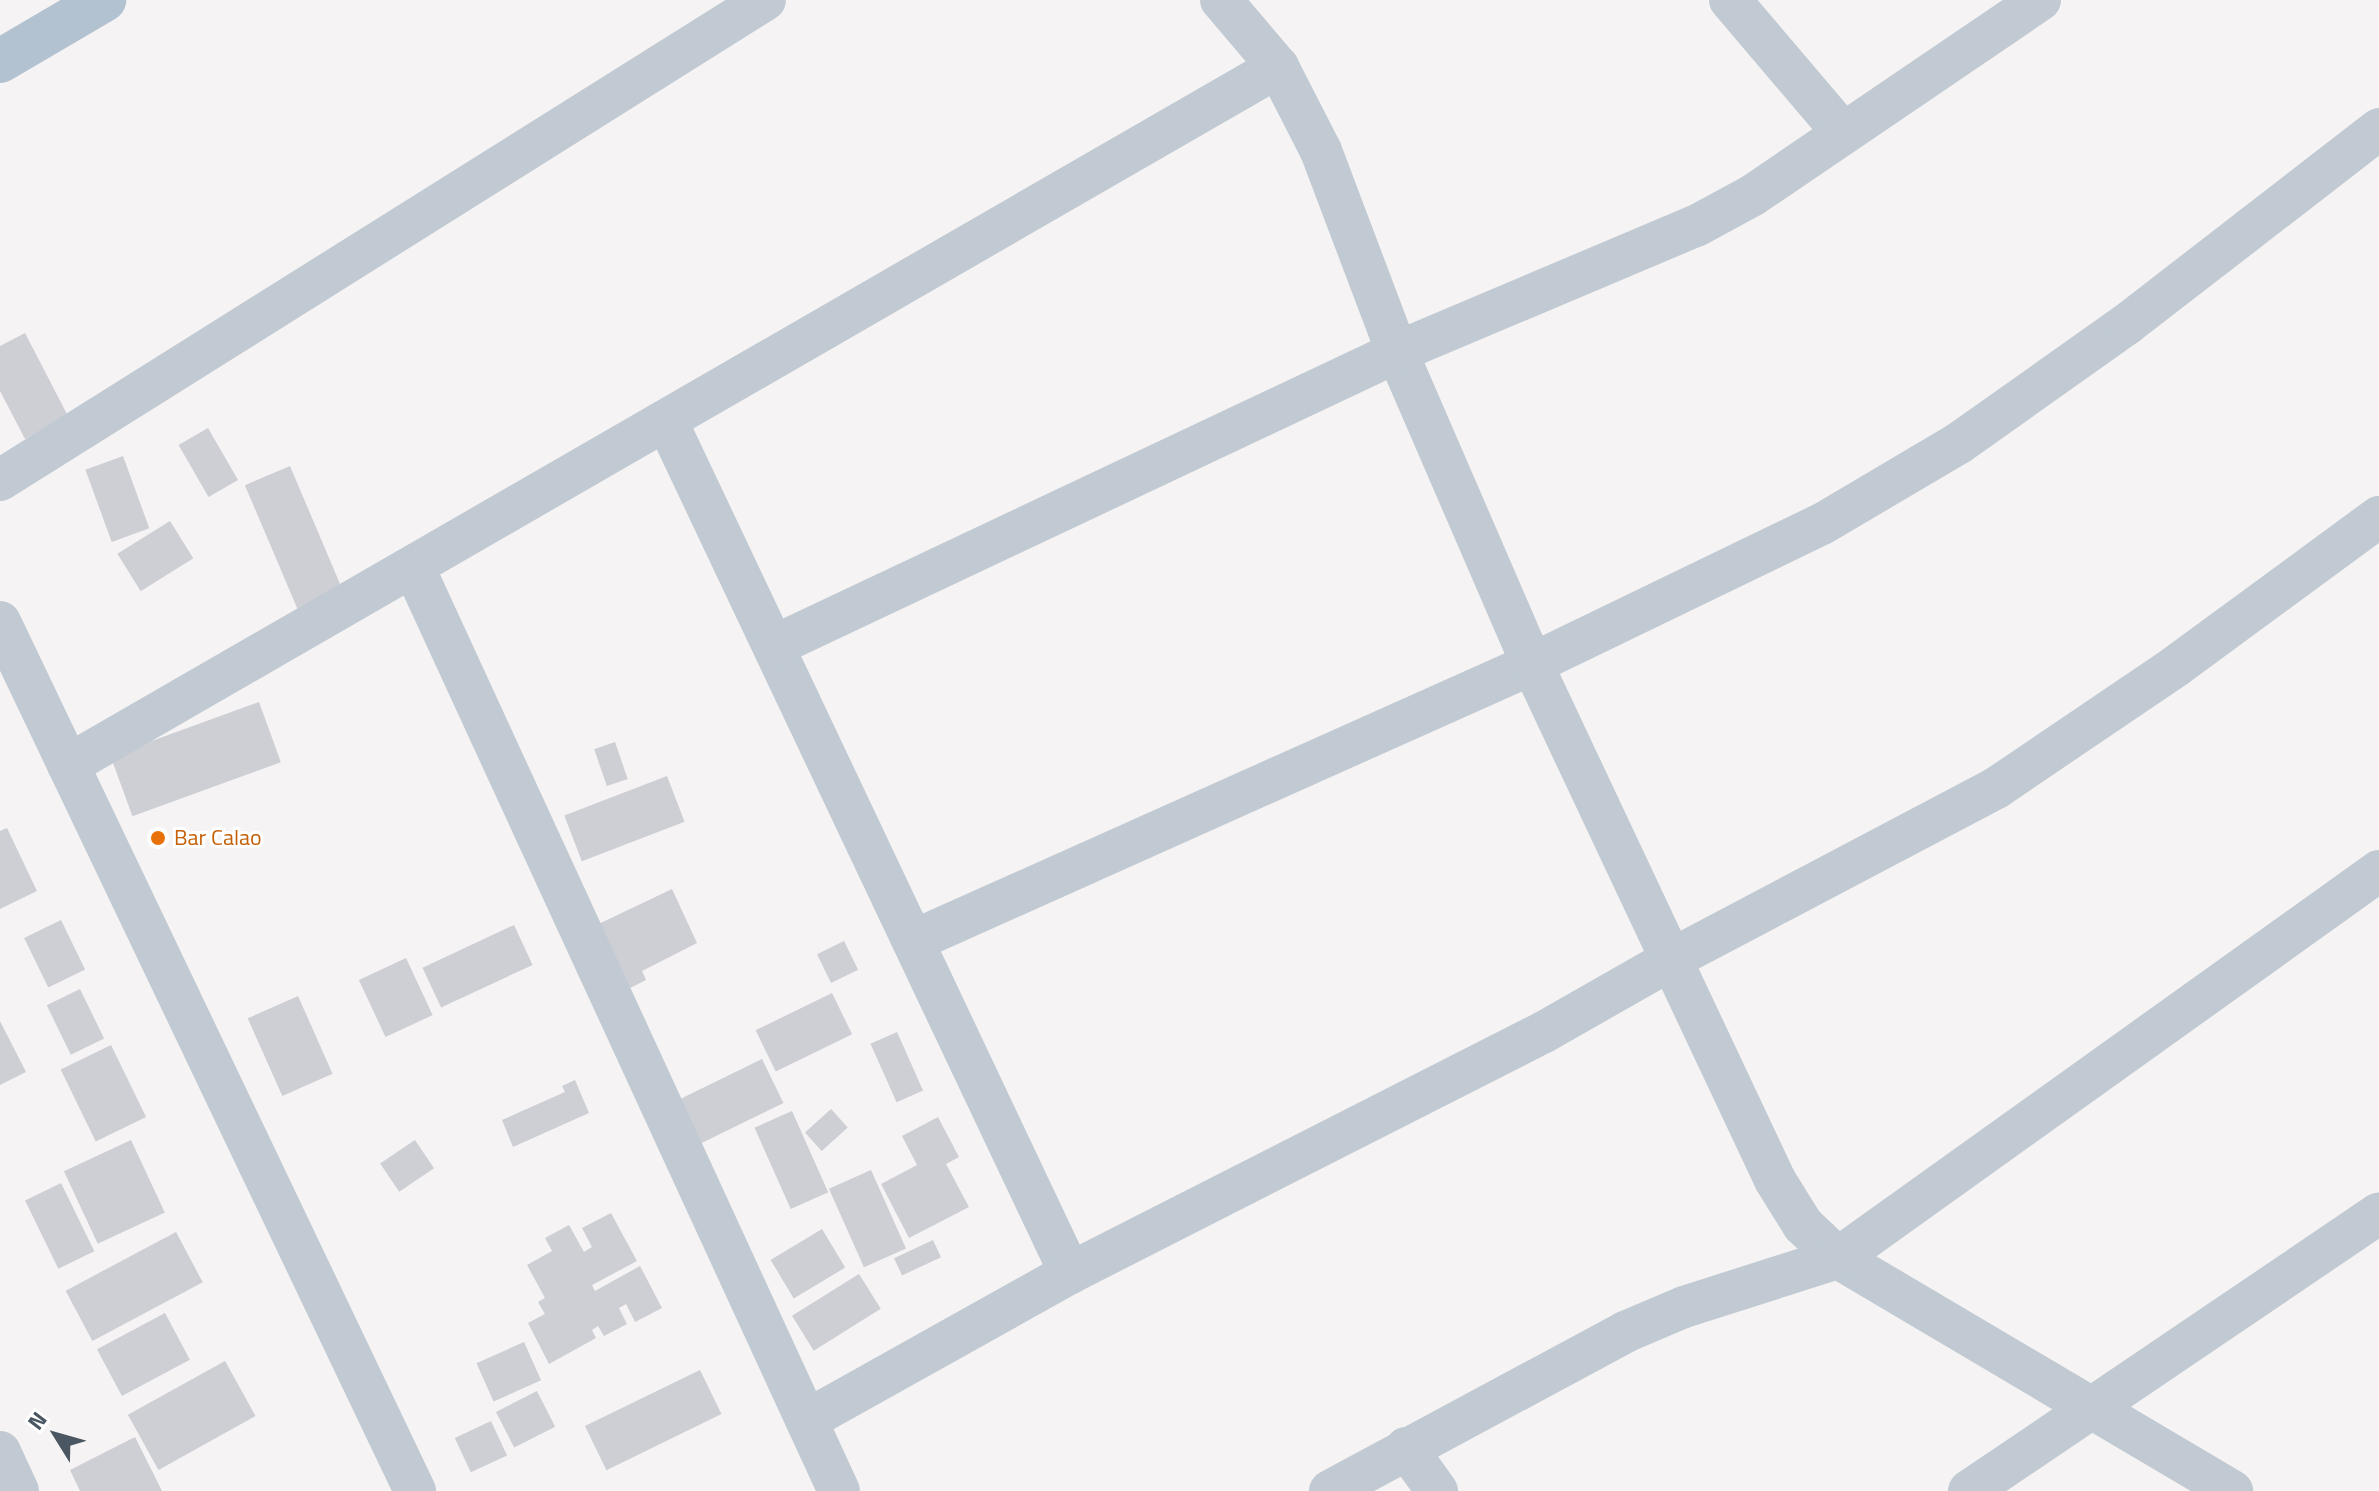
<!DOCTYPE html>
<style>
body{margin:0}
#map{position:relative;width:2379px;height:1491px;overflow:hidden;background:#f5f3f3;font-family:"Titillium Web",sans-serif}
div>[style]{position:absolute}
.building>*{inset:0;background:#cdcfd5;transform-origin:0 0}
.minor>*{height:42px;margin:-21px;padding:0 21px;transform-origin:21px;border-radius:21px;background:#c1cad2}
.major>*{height:44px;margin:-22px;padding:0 22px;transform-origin:22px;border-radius:22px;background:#b3c2d1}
.dots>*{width:22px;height:22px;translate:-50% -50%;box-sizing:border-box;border:4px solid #fff;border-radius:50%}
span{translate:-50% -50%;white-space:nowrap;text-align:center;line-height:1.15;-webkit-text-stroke:6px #fff;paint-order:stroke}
.food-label{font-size:22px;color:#c56008}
.left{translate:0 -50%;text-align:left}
.north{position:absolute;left:16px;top:1395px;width:80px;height:80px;-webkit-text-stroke:6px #fff;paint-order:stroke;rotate:307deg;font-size:22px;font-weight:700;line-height:32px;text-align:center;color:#4a5661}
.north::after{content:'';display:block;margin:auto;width:28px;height:36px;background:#4a5661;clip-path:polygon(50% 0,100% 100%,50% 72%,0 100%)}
</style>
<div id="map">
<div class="building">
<i style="clip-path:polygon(25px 333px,68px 416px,25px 439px,0 391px,0 346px)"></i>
<i style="left:208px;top:428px;width:60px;height:34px;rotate:60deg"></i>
<i style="left:123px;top:456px;width:77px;height:40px;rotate:70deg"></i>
<i style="left:290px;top:466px;width:136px;height:49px;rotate:67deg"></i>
<i style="left:170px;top:521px;width:44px;height:62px;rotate:58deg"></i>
<i style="left:259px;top:702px;width:64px;height:158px;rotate:70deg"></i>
<i style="left:615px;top:742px;width:39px;height:22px;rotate:71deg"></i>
<i style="left:667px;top:776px;width:49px;height:110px;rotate:69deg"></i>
<i style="clip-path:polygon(7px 828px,37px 891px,0 909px,0 831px)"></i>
<i style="clip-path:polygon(672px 889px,697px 943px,642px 971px,646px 980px,618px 994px,588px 929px)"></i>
<i style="left:61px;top:920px;width:55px;height:41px;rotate:64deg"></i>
<i style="left:514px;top:925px;width:44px;height:101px;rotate:65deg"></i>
<i style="left:844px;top:941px;width:32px;height:30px;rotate:64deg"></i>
<i style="left:406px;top:958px;width:63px;height:52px;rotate:65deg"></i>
<i style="left:80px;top:989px;width:55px;height:37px;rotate:64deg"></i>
<i style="left:832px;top:993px;width:46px;height:85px;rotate:64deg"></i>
<i style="left:298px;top:996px;width:85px;height:55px;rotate:66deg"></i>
<i style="clip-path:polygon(0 1021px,26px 1072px,0 1085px)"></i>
<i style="left:897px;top:1032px;width:64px;height:29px;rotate:66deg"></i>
<i style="left:111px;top:1045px;width:80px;height:56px;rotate:64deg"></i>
<i style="left:762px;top:1059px;width:49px;height:95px;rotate:64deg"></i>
<i style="clip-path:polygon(575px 1080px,589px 1113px,513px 1147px,502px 1120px,565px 1092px,562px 1086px)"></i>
<i style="left:831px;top:1109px;width:25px;height:35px;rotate:48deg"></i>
<i style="left:792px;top:1111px;width:89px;height:41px;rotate:66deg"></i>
<i style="clip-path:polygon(938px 1117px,959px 1157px,946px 1164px,969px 1207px,909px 1238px,881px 1184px,917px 1165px,902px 1136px)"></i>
<i style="left:131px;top:1140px;width:80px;height:74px;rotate:65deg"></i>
<i style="left:415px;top:1140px;width:34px;height:42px;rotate:56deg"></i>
<i style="left:871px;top:1170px;width:86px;height:46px;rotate:66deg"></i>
<i style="left:61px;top:1183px;width:76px;height:40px;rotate:64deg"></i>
<i style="clip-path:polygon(611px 1213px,637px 1261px,592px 1285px,595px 1291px,640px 1266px,662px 1308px,635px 1322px,626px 1304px,619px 1308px,627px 1324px,604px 1336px,598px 1326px,592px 1330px,596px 1338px,549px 1364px,528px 1323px,545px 1314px,538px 1302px,545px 1298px,527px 1265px,552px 1251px,545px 1238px,569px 1225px,584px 1252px,592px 1247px,582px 1228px)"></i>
<i style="left:822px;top:1229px;width:45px;height:60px;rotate:59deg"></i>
<i style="left:176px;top:1232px;width:57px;height:125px;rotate:62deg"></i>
<i style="left:933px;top:1240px;width:19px;height:43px;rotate:65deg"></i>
<i style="left:859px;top:1274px;width:41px;height:79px;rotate:58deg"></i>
<i style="left:165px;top:1313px;width:53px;height:77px;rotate:62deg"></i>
<i style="left:524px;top:1342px;width:42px;height:52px;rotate:66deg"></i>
<i style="left:225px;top:1361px;width:63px;height:111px;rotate:61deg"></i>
<i style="left:700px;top:1370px;width:49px;height:128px;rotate:64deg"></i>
<i style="left:537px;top:1391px;width:40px;height:46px;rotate:63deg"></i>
<i style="left:491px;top:1421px;width:38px;height:40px;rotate:65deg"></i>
<i style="clip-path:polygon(135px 1437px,162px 1491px,80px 1491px,70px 1470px)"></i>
</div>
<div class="minor">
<i style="left:1221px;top:0;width:88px;rotate:49.6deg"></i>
<i style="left:1278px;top:67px;width:94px;rotate:62.9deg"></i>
<i style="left:1321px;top:151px;width:215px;rotate:69.3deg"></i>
<i style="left:1397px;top:352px;width:340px;rotate:66.6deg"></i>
<i style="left:1532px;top:664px;width:570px;rotate:64.78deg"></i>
<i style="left:1775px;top:1180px;width:53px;rotate:58.1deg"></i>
<i style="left:1803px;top:1225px;width:48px;rotate:43.3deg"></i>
<i style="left:1838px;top:1258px;width:458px;rotate:30.6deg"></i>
<i style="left:1730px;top:0;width:175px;rotate:49.6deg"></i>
<i style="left:667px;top:422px;width:942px;rotate:64.66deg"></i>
<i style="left:0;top:480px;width:903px;rotate:-32.11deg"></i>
<i style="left:414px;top:568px;width:1016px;rotate:65.28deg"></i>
<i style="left:0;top:622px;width:963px;rotate:64.47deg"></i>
<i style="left:774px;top:646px;width:689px;rotate:-25.26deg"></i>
<i style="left:1397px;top:352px;width:324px;rotate:-22.9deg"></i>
<i style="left:1696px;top:226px;width:65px;rotate:-28.5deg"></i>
<i style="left:1753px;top:195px;width:347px;rotate:-34.2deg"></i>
<i style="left:68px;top:765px;width:1397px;rotate:-29.98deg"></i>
<i style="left:913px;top:941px;width:678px;rotate:-24.11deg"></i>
<i style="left:1532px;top:664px;width:322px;rotate:-25.8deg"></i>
<i style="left:1822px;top:524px;width:159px;rotate:-30.6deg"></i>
<i style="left:1959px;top:443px;width:206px;rotate:-35.3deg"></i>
<i style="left:2127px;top:324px;width:319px;rotate:-37.7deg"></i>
<i style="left:807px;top:1420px;width:301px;rotate:-29.2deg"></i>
<i style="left:1070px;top:1273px;width:532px;rotate:-26.95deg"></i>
<i style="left:1544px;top:1032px;width:145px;rotate:-29.7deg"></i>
<i style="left:1670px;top:960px;width:369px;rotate:-27.8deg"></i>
<i style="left:1996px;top:788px;width:217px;rotate:-34.1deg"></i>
<i style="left:2176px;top:666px;width:252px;rotate:-36.3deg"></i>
<i style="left:1406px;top:1448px;width:53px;rotate:54.2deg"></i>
<i style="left:0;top:1452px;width:43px;rotate:65.2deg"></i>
<i style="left:1330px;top:1491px;width:335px;rotate:-28.3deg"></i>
<i style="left:1625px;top:1332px;width:64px;rotate:-23deg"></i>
<i style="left:1684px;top:1307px;width:162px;rotate:-17.7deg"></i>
<i style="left:1838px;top:1258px;width:665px;rotate:-35.58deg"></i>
<i style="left:1969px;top:1491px;width:495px;rotate:-34.1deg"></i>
</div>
<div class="major">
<i style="left:0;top:61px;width:121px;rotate:-30.4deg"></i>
</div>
<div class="dots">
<i style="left:158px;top:838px;background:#e8710a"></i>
</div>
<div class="food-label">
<span class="left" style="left:174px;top:838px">Bar Calao</span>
</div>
<div class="north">N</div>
</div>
